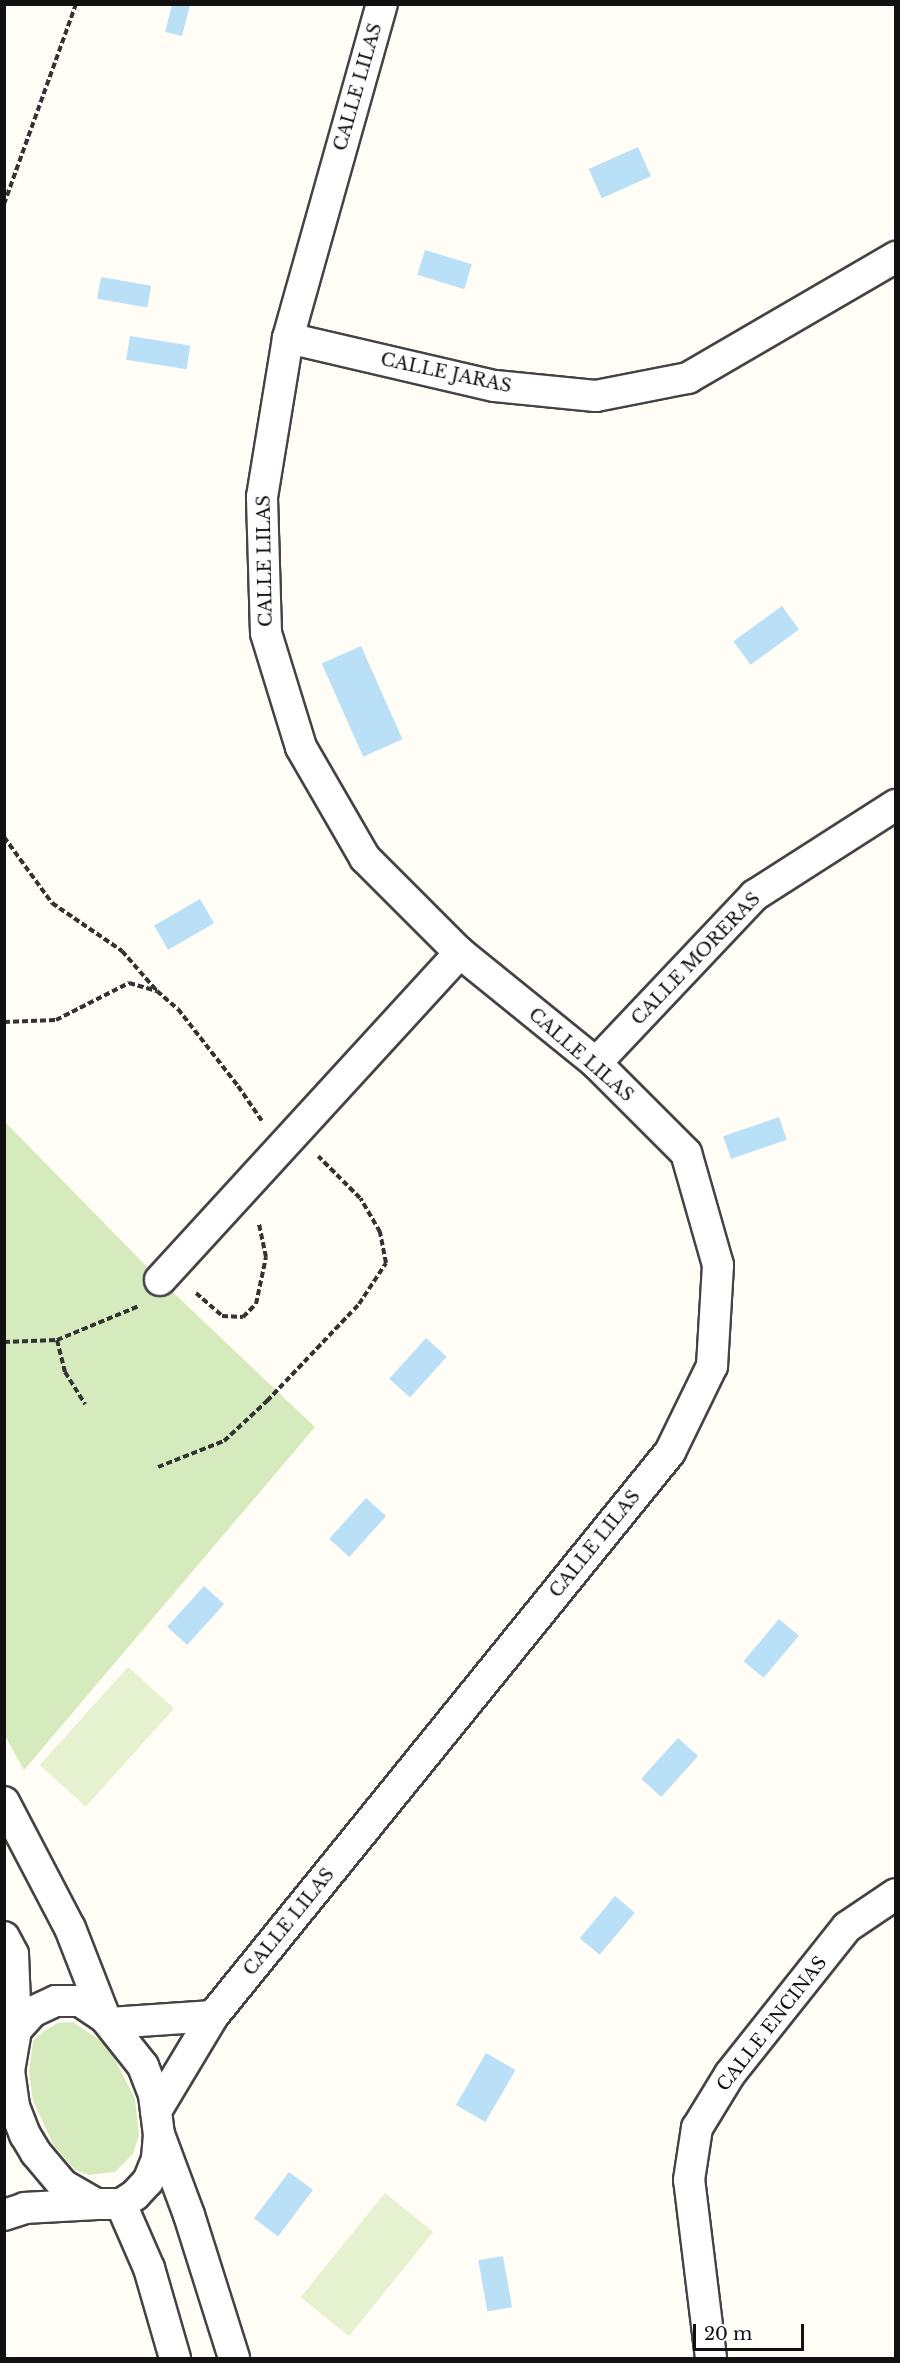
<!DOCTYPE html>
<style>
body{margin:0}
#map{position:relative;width:900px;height:2363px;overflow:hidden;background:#fffdf5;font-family:"Libre Baskerville",serif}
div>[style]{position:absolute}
.green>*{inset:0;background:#d5ebbd}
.pitch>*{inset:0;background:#e6f2cf;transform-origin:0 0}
.water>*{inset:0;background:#b9e0f7;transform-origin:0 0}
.path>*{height:4px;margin-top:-2px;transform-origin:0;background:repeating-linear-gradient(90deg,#333 0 6px,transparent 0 9px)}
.roads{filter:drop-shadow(2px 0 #444) drop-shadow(-2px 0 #444) drop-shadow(0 2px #444) drop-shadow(0 -2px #444)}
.minor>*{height:30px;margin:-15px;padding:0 15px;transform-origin:15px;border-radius:15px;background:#fff}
span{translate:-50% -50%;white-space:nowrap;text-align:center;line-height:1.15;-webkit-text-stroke:6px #fff;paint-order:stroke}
.street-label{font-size:18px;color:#111}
.frame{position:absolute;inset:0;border:6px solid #111;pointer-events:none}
.scale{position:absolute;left:693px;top:2324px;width:111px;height:27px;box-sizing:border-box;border:3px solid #111;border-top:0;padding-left:8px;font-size:18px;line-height:21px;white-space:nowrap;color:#111;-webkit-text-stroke:4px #fff;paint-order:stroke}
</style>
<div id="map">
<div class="green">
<i style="clip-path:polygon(4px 1121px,160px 1280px,315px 1427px,24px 1770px,4px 1734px)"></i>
<i style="clip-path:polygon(73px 2022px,100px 2040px,113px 2056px,135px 2099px,139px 2135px,133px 2154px,115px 2172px,89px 2175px,75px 2170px,54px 2146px,33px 2101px,29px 2072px,33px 2041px,44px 2031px,58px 2023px)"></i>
</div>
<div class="pitch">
<i style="left:128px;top:1667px;width:62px;height:132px;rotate:42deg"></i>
<i style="left:385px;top:2193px;width:62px;height:134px;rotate:39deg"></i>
</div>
<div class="water">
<i style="clip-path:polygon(172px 5px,190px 5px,182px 36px,165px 32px)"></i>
<i style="left:638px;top:147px;width:32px;height:54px;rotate:66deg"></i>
<i style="left:425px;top:250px;width:49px;height:26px;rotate:17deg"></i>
<i style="left:101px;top:277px;width:51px;height:22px;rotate:10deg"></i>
<i style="left:130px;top:336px;width:61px;height:24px;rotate:9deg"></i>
<i style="left:782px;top:606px;width:29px;height:60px;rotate:54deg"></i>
<i style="left:361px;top:646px;width:102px;height:43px;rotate:66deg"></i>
<i style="left:200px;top:899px;width:28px;height:53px;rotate:60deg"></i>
<i style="left:779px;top:1117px;width:24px;height:59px;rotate:71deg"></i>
<i style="left:426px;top:1338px;width:28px;height:55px;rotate:42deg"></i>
<i style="left:366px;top:1498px;width:27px;height:55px;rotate:42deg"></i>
<i style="left:204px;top:1586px;width:27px;height:55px;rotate:42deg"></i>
<i style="left:779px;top:1619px;width:26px;height:55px;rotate:40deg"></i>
<i style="left:678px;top:1738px;width:27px;height:55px;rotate:42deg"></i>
<i style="left:615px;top:1896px;width:26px;height:55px;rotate:40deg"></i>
<i style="left:486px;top:2053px;width:34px;height:60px;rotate:30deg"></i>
<i style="left:289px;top:2172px;width:30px;height:58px;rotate:37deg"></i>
<i style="left:503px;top:2256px;width:52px;height:25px;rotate:80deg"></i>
</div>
<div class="path">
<i style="left:4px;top:204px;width:213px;rotate:-70.2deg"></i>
<i style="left:4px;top:837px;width:82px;rotate:54deg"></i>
<i style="left:52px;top:903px;width:85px;rotate:34.4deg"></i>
<i style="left:122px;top:951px;width:52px;rotate:48.9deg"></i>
<i style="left:4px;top:1022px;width:52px;rotate:-2.2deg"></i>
<i style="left:56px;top:1020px;width:82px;rotate:-26.9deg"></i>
<i style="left:129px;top:983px;width:29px;rotate:16deg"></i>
<i style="left:157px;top:991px;width:28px;rotate:41deg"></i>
<i style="left:178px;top:1009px;width:98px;rotate:52.1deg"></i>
<i style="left:238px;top:1086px;width:42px;rotate:55.6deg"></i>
<i style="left:196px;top:1293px;width:35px;rotate:41deg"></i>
<i style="left:222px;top:1316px;width:21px;rotate:3deg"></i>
<i style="left:243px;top:1317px;width:18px;rotate:-45deg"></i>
<i style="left:256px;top:1304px;width:48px;rotate:-78deg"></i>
<i style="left:266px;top:1257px;width:35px;rotate:-102deg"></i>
<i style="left:57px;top:1340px;width:33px;rotate:76deg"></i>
<i style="left:65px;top:1372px;width:38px;rotate:58deg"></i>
<i style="left:4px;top:1342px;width:53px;rotate:-2.2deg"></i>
<i style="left:57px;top:1340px;width:89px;rotate:-22.5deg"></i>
<i style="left:158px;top:1467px;width:71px;rotate:-21.5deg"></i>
<i style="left:224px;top:1441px;width:59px;rotate:-42.9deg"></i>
<i style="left:267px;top:1401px;width:134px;rotate:-46.5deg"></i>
<i style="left:359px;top:1304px;width:49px;rotate:-56.6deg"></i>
<i style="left:386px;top:1263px;width:32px;rotate:-101deg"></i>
<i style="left:380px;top:1232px;width:39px;rotate:-120deg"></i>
<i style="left:360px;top:1198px;width:59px;rotate:-135deg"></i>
</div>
<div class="roads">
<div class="minor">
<i style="left:288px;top:338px;width:212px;rotate:13.1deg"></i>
<i style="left:495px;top:386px;width:101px;rotate:5.7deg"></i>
<i style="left:596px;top:396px;width:94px;rotate:-11.1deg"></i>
<i style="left:688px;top:378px;width:241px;rotate:-30.2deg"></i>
<i style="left:596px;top:1063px;width:231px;rotate:-46.6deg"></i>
<i style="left:755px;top:895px;width:167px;rotate:-32.6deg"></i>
<i style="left:160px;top:1280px;width:444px;rotate:-47.5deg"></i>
<i style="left:4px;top:1802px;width:142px;rotate:62.4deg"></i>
<i style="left:70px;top:1928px;width:97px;rotate:68.7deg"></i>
<i style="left:4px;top:1937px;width:19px;rotate:62deg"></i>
<i style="left:13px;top:1954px;width:76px;rotate:87.7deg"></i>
<i style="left:56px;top:2001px;width:24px"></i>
<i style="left:80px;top:2001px;width:30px;rotate:34deg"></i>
<i style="left:105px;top:2018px;width:61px;rotate:51.6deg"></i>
<i style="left:143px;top:2066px;width:31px;rotate:69deg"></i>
<i style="left:154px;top:2095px;width:40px;rotate:82.9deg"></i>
<i style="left:159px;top:2135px;width:24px;rotate:95deg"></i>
<i style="left:157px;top:2159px;width:24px;rotate:112deg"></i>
<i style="left:148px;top:2181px;width:19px;rotate:133deg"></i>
<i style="left:135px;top:2195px;width:17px;rotate:147deg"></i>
<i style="left:121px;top:2204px;width:25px;rotate:180deg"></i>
<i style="left:96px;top:2204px;width:38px;rotate:-150deg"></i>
<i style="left:63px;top:2185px;width:42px;rotate:-130.2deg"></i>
<i style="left:36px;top:2153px;width:21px;rotate:-121deg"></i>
<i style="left:25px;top:2135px;width:31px;rotate:-111deg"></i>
<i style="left:14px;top:2106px;width:35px;rotate:-98deg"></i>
<i style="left:9px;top:2071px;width:42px;rotate:-80.3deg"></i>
<i style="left:16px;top:2030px;width:24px;rotate:-48deg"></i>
<i style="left:32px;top:2012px;width:26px;rotate:-25deg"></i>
<i style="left:110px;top:2023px;width:103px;rotate:-3.9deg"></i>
<i style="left:156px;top:2111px;width:111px;rotate:-59deg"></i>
<i style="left:213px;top:2016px;width:726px;rotate:-50.98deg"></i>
<i style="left:670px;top:1452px;width:96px;rotate:-64deg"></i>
<i style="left:712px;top:1366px;width:101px;rotate:-86.6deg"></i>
<i style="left:718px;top:1265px;width:116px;rotate:-105.9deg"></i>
<i style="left:686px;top:1153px;width:127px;rotate:-135deg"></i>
<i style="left:596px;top:1063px;width:175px;rotate:-141deg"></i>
<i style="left:460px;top:953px;width:134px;rotate:-135deg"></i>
<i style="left:365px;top:858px;width:128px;rotate:-120deg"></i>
<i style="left:301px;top:747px;width:119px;rotate:-107.1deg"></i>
<i style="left:266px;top:633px;width:136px;rotate:-91.7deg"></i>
<i style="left:262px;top:497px;width:161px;rotate:-80.7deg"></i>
<i style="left:288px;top:338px;width:347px;rotate:-74.3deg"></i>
<i style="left:160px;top:2137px;width:83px;rotate:69.6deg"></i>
<i style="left:189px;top:2215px;width:150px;rotate:72.5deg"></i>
<i style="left:121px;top:2204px;width:70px;rotate:66.4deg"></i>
<i style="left:149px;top:2268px;width:94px;rotate:73.9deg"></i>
<i style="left:4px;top:2215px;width:22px;rotate:-18deg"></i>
<i style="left:25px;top:2208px;width:71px;rotate:-3.2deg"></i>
<i style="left:711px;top:2358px;width:179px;rotate:-97deg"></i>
<i style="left:689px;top:2180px;width:53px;rotate:-81.3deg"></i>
<i style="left:697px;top:2128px;width:63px;rotate:-58.6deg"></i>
<i style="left:730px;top:2074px;width:188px;rotate:-51.5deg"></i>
<i style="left:847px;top:1927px;width:59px;rotate:-34deg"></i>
</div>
</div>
<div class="street-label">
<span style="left:358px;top:87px;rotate:-74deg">CALLE LILAS</span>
<span style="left:446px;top:373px;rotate:12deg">CALLE JARAS</span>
<span style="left:265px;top:561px;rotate:-91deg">CALLE LILAS</span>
<span style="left:696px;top:959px;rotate:-46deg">CALLE MORERAS</span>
<span style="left:581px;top:1055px;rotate:41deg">CALLE LILAS</span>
<span style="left:595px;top:1544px;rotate:-51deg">CALLE LILAS</span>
<span style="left:289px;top:1922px;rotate:-51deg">CALLE LILAS</span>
<span style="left:772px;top:2024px;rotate:-52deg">CALLE ENCINAS</span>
</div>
<div class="frame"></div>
<div class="scale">20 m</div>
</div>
